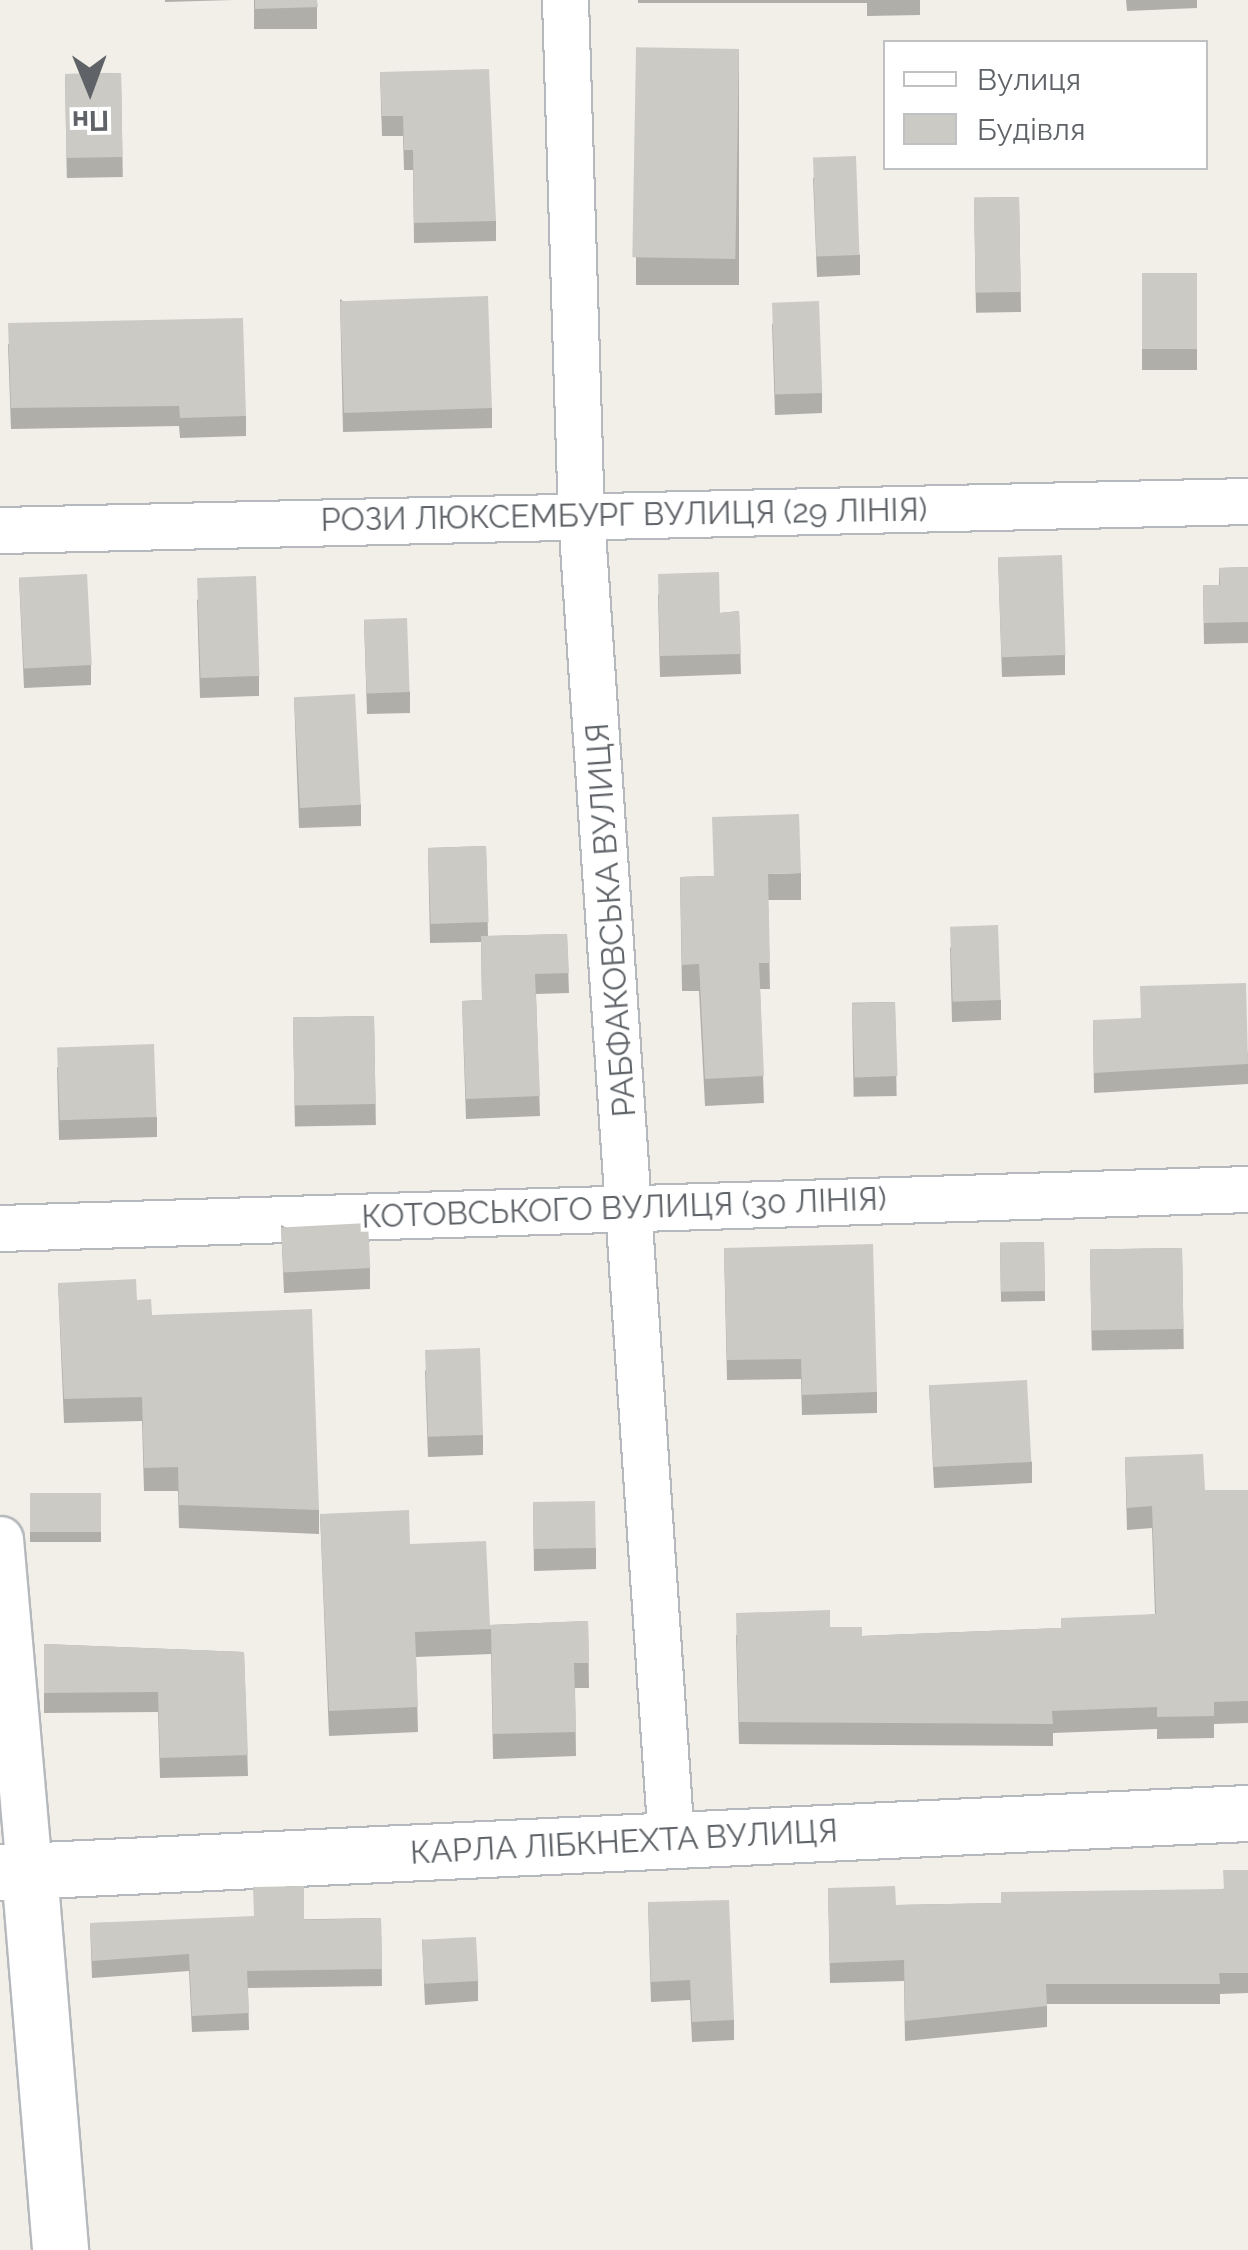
<!DOCTYPE html>
<meta charset="utf-8">
<style>
body{margin:0}
#map{position:relative;width:1248px;height:2250px;overflow:hidden;background:#f1efe8;font-family:Raleway,sans-serif}
div>[style]{position:absolute}
.roads{filter:drop-shadow(2px 0 #b5b8bc) drop-shadow(-2px 0 #b5b8bc) drop-shadow(0 2px #b5b8bc) drop-shadow(0 -2px #b5b8bc)}
.minor>*{height:45px;margin:-22.5px;padding:0 22.5px;transform-origin:22.5px;border-radius:22.5px;background:#fff}
.tertiary>*{height:55px;margin:-27.5px;padding:0 27.5px;transform-origin:27.5px;border-radius:27.5px;background:#fff}
.wall>*{inset:0;background:#afaea9;transform-origin:0 0}
.building>*{inset:0;background:#cccac5;transform-origin:0 0}
span{translate:-50% -50%;white-space:nowrap;text-align:center;line-height:1.15;-webkit-text-stroke:8px #fff;paint-order:stroke}
.street-label{font-size:32px;color:#5f6368}
.legend{position:absolute;left:883px;top:40px;width:325px;height:130px;box-sizing:border-box;background:#fff;border:2px solid #bfc1c3;margin:0;padding:12px 18px;list-style:none;font-size:30px;color:#5f6368}
.legend li{display:flex;align-items:center;gap:20px;height:50px}
.legend b{width:50px;border:2px solid #bfc1c3}
.north{position:absolute;left:40px;top:40px;width:100px;height:100px;-webkit-text-stroke:8px #fff;paint-order:stroke;rotate:179deg;font-size:28px;font-weight:700;line-height:40px;text-align:center;color:#5f6368}
.north::after{content:'';display:block;margin:auto;width:35px;height:45px;background:#5f6368;clip-path:polygon(50% 0,100% 100%,50% 72%,0 100%)}
</style>
<div id="map">
<div class="roads">
<div class="minor">
<i style="left:565px;top:0;width:517px;rotate:88.23deg"></i>
<i style="left:581px;top:517px;width:1326px;rotate:86.11deg"></i>
<i style="left:0;top:530px;width:1248px;rotate:-1.33deg"></i>
<i style="left:0;top:1228px;width:1249px;rotate:-1.79deg"></i>
<i style="left:0;top:1539px;width:333px;rotate:85deg"></i>
</div>
<div class="tertiary">
<i style="left:29px;top:1871px;width:380px;rotate:85.3deg"></i>
<i style="left:0;top:1872px;width:1249px;rotate:-2.71deg"></i>
</div>
</div>
<div class="wall">
<i style="clip-path:polygon(165px 0,233px 0,165px 2px)"></i>
<i style="left:254px;top:0;width:63px;height:29px"></i>
<i style="clip-path:polygon(638px 0,920px 0,920px 15px,867px 16px,867px 3px,638px 3px)"></i>
<i style="clip-path:polygon(1126px 0,1197px 0,1197px 8px,1127px 11px)"></i>
<i style="left:739px;top:49px;width:236px;height:103px;rotate:90deg"></i>
<i style="clip-path:polygon(380px 72px,496px 221px,496px 241px,414px 243px,413px 170px,404px 170px,403px 136px,382px 136px)"></i>
<i style="left:121px;top:73px;width:104px;height:56px;rotate:89deg"></i>
<i style="clip-path:polygon(813px 177px,860px 255px,860px 275px,817px 277px)"></i>
<i style="left:1019px;top:197px;width:115px;height:45px;rotate:89deg"></i>
<i style="left:1142px;top:273px;width:55px;height:97px"></i>
<i style="clip-path:polygon(340px 299px,492px 408px,492px 428px,343px 432px)"></i>
<i style="clip-path:polygon(772px 323px,822px 393px,822px 413px,775px 415px)"></i>
<i style="clip-path:polygon(8px 344px,246px 416px,246px 436px,180px 438px,179px 426px,11px 429px)"></i>
<i style="clip-path:polygon(998px 557px,1065px 655px,1065px 675px,1002px 677px)"></i>
<i style="clip-path:polygon(1248px 567px,1248px 643px,1204px 644px,1203px 585px,1219px 585px,1219px 568px)"></i>
<i style="clip-path:polygon(19px 578px,91px 665px,91px 685px,24px 688px)"></i>
<i style="clip-path:polygon(658px 594px,720px 613px,739px 611px,741px 674px,660px 677px)"></i>
<i style="clip-path:polygon(197px 599px,259px 676px,259px 696px,200px 698px)"></i>
<i style="clip-path:polygon(364px 620px,410px 692px,410px 713px,367px 714px)"></i>
<i style="clip-path:polygon(294px 697px,361px 805px,361px 826px,299px 828px)"></i>
<i style="clip-path:polygon(486px 846px,488px 936px,567px 934px,569px 993px,536px 994px,540px 1116px,466px 1119px,462px 1001px,482px 1000px,481px 942px,430px 943px,428px 848px)"></i>
<i style="clip-path:polygon(801px 873px,801px 900px,768px 900px,770px 989px,760px 989px,764px 1103px,705px 1106px,699px 991px,682px 991px,680px 877px)"></i>
<i style="clip-path:polygon(950px 947px,1001px 1000px,1001px 1020px,952px 1022px)"></i>
<i style="left:895px;top:1002px;width:94px;height:43px;rotate:89deg"></i>
<i style="left:374px;top:1016px;width:109px;height:81px;rotate:89deg"></i>
<i style="clip-path:polygon(1093px 1020px,1248px 1053px,1248px 1084px,1094px 1093px)"></i>
<i style="clip-path:polygon(57px 1067px,157px 1117px,157px 1137px,59px 1140px)"></i>
<i style="clip-path:polygon(281px 1225px,370px 1268px,370px 1289px,284px 1293px)"></i>
<i style="left:1044px;top:1242px;width:59px;height:44px;rotate:89deg"></i>
<i style="clip-path:polygon(724px 1248px,877px 1392px,877px 1413px,802px 1415px,801px 1379px,727px 1380px)"></i>
<i style="left:1182px;top:1248px;width:101px;height:92px;rotate:89deg"></i>
<i style="clip-path:polygon(58px 1283px,137px 1300px,319px 1510px,319px 1534px,179px 1528px,178px 1491px,144px 1491px,142px 1421px,64px 1423px)"></i>
<i style="clip-path:polygon(425px 1370px,483px 1435px,483px 1455px,428px 1457px)"></i>
<i style="clip-path:polygon(929px 1385px,1032px 1462px,1032px 1483px,934px 1488px)"></i>
<i style="clip-path:polygon(1125px 1457px,1205px 1490px,1248px 1490px,1248px 1723px,1214px 1724px,1214px 1738px,1157px 1739px,1157px 1729px,1053px 1733px,1053px 1746px,739px 1744px,736px 1635px,830px 1627px,862px 1636px,1061px 1628px,1155px 1614px,1152px 1528px,1127px 1530px)"></i>
<i style="left:101px;top:1493px;width:49px;height:71px;rotate:90deg"></i>
<i style="clip-path:polygon(533px 1503px,596px 1548px,596px 1569px,534px 1571px)"></i>
<i style="clip-path:polygon(320px 1514px,410px 1544px,490px 1625px,588px 1621px,589px 1688px,575px 1688px,576px 1756px,493px 1759px,491px 1654px,416px 1657px,418px 1732px,329px 1736px)"></i>
<i style="clip-path:polygon(44px 1644px,244px 1652px,248px 1776px,160px 1778px,158px 1712px,44px 1713px)"></i>
<i style="clip-path:polygon(1248px 1870px,1248px 1993px,1220px 1994px,1220px 2004px,1047px 2004px,1047px 2027px,905px 2041px,904px 1981px,830px 1983px,828px 1888px,896px 1905px,1001px 1903px,1223px 1889px)"></i>
<i style="clip-path:polygon(648px 1902px,734px 2020px,734px 2040px,692px 2042px,690px 2000px,651px 2002px)"></i>
<i style="clip-path:polygon(381px 1918px,382px 1986px,248px 1988px,249px 2030px,192px 2032px,189px 1971px,92px 1978px,90px 1923px)"></i>
<i style="clip-path:polygon(422px 1939px,478px 1981px,478px 2001px,425px 2005px)"></i>
</div>
<div class="building">
<i style="clip-path:polygon(255px 0,317px 0,318px 7px,255px 9px)"></i>
<i style="left:739px;top:49px;width:210px;height:103px;rotate:91deg"></i>
<i style="clip-path:polygon(489px 69px,496px 221px,414px 223px,413px 150px,404px 150px,403px 116px,382px 116px,380px 72px)"></i>
<i style="left:121px;top:73px;width:84px;height:56px;rotate:89deg"></i>
<i style="left:856px;top:156px;width:99px;height:43px;rotate:88deg"></i>
<i style="left:1019px;top:197px;width:95px;height:45px;rotate:89deg"></i>
<i style="left:1142px;top:273px;width:55px;height:76px"></i>
<i style="left:488px;top:296px;width:112px;height:148px;rotate:88deg"></i>
<i style="left:819px;top:301px;width:92px;height:47px;rotate:88deg"></i>
<i style="clip-path:polygon(243px 318px,246px 416px,180px 418px,179px 406px,11px 408px,8px 323px)"></i>
<i style="left:1062px;top:555px;width:100px;height:64px;rotate:88deg"></i>
<i style="clip-path:polygon(1248px 567px,1248px 622px,1204px 623px,1203px 585px,1220px 585px,1219px 568px)"></i>
<i style="clip-path:polygon(719px 572px,720px 613px,739px 611px,741px 654px,660px 656px,658px 574px)"></i>
<i style="left:87px;top:574px;width:91px;height:68px;rotate:87deg"></i>
<i style="left:256px;top:576px;width:100px;height:59px;rotate:88deg"></i>
<i style="left:407px;top:618px;width:74px;height:43px;rotate:88deg"></i>
<i style="left:355px;top:694px;width:111px;height:61px;rotate:87deg"></i>
<i style="clip-path:polygon(799px 814px,801px 873px,768px 874px,770px 963px,759px 963px,764px 1076px,705px 1079px,699px 964px,682px 965px,680px 877px,714px 876px,712px 817px)"></i>
<i style="left:486px;top:846px;width:76px;height:58px;rotate:88deg"></i>
<i style="left:998px;top:925px;width:75px;height:48px;rotate:88deg"></i>
<i style="clip-path:polygon(567px 934px,569px 973px,535px 974px,540px 1096px,466px 1099px,462px 1001px,482px 1000px,481px 936px)"></i>
<i style="clip-path:polygon(1246px 983px,1248px 1064px,1094px 1073px,1093px 1020px,1141px 1018px,1140px 986px)"></i>
<i style="left:895px;top:1002px;width:74px;height:43px;rotate:88deg"></i>
<i style="left:374px;top:1016px;width:88px;height:81px;rotate:89deg"></i>
<i style="left:154px;top:1044px;width:73px;height:97px;rotate:88deg"></i>
<i style="left:368px;top:1223px;width:45px;height:87px;rotate:87deg"></i>
<i style="left:1044px;top:1242px;width:49px;height:44px;rotate:89deg"></i>
<i style="clip-path:polygon(873px 1244px,877px 1392px,802px 1395px,801px 1359px,727px 1360px,724px 1248px)"></i>
<i style="left:1182px;top:1248px;width:81px;height:92px;rotate:89deg"></i>
<i style="clip-path:polygon(136px 1279px,137px 1300px,151px 1299px,152px 1315px,312px 1309px,319px 1510px,179px 1505px,178px 1467px,144px 1468px,142px 1397px,64px 1399px,58px 1283px)"></i>
<i style="left:480px;top:1348px;width:87px;height:55px;rotate:88deg"></i>
<i style="left:1027px;top:1380px;width:82px;height:98px;rotate:87deg"></i>
<i style="clip-path:polygon(1203px 1454px,1205px 1490px,1248px 1490px,1248px 1701px,1214px 1702px,1214px 1716px,1157px 1717px,1157px 1707px,1052px 1711px,1053px 1724px,739px 1722px,736px 1613px,830px 1610px,830px 1627px,862px 1627px,862px 1636px,1061px 1628px,1061px 1618px,1156px 1614px,1152px 1506px,1127px 1508px,1125px 1457px)"></i>
<i style="left:101px;top:1493px;width:39px;height:71px;rotate:90deg"></i>
<i style="left:595px;top:1501px;width:47px;height:62px;rotate:89deg"></i>
<i style="clip-path:polygon(409px 1510px,410px 1544px,486px 1541px,490px 1625px,588px 1621px,589px 1663px,574px 1663px,576px 1732px,493px 1734px,491px 1629px,415px 1632px,418px 1707px,329px 1711px,320px 1514px)"></i>
<i style="clip-path:polygon(44px 1644px,244px 1652px,248px 1755px,160px 1758px,158px 1692px,44px 1693px)"></i>
<i style="clip-path:polygon(1223px 1870px,1248px 1870px,1248px 1973px,1219px 1973px,1220px 1984px,1046px 1984px,1047px 2006px,905px 2021px,904px 1960px,830px 1963px,828px 1888px,895px 1886px,896px 1905px,1001px 1903px,1001px 1892px,1224px 1889px)"></i>
<i style="clip-path:polygon(304px 1886px,304px 1920px,381px 1918px,382px 1969px,247px 1971px,249px 2013px,192px 2016px,189px 1954px,92px 1961px,90px 1923px,254px 1916px,253px 1887px)"></i>
<i style="clip-path:polygon(729px 1900px,734px 2020px,692px 2022px,690px 1980px,651px 1982px,648px 1902px)"></i>
<i style="left:476px;top:1937px;width:44px;height:54px;rotate:87deg"></i>
</div>
<div class="street-label">
<span style="left:624px;top:515px;rotate:-1deg">РОЗИ ЛЮКСЕМБУРГ ВУЛИЦЯ (29 ЛIНIЯ)</span>
<span style="left:611px;top:920px;rotate:-94deg">РАБФАКОВСЬКА ВУЛИЦЯ</span>
<span style="left:624px;top:1208px;rotate:-2deg">КОТОВСЬКОГО ВУЛИЦЯ (30 ЛIНIЯ)</span>
<span style="left:624px;top:1842px;rotate:-3deg">КАРЛА ЛІБКНЕХТА ВУЛИЦЯ</span>
</div>
<ul class="legend">
<li><b style="height:12px;background:#fff"></b>Вулиця</li>
<li><b style="height:28px;background:#cccac5"></b>Будівля</li>
</ul>
<div class="north">Пн</div>
</div>
